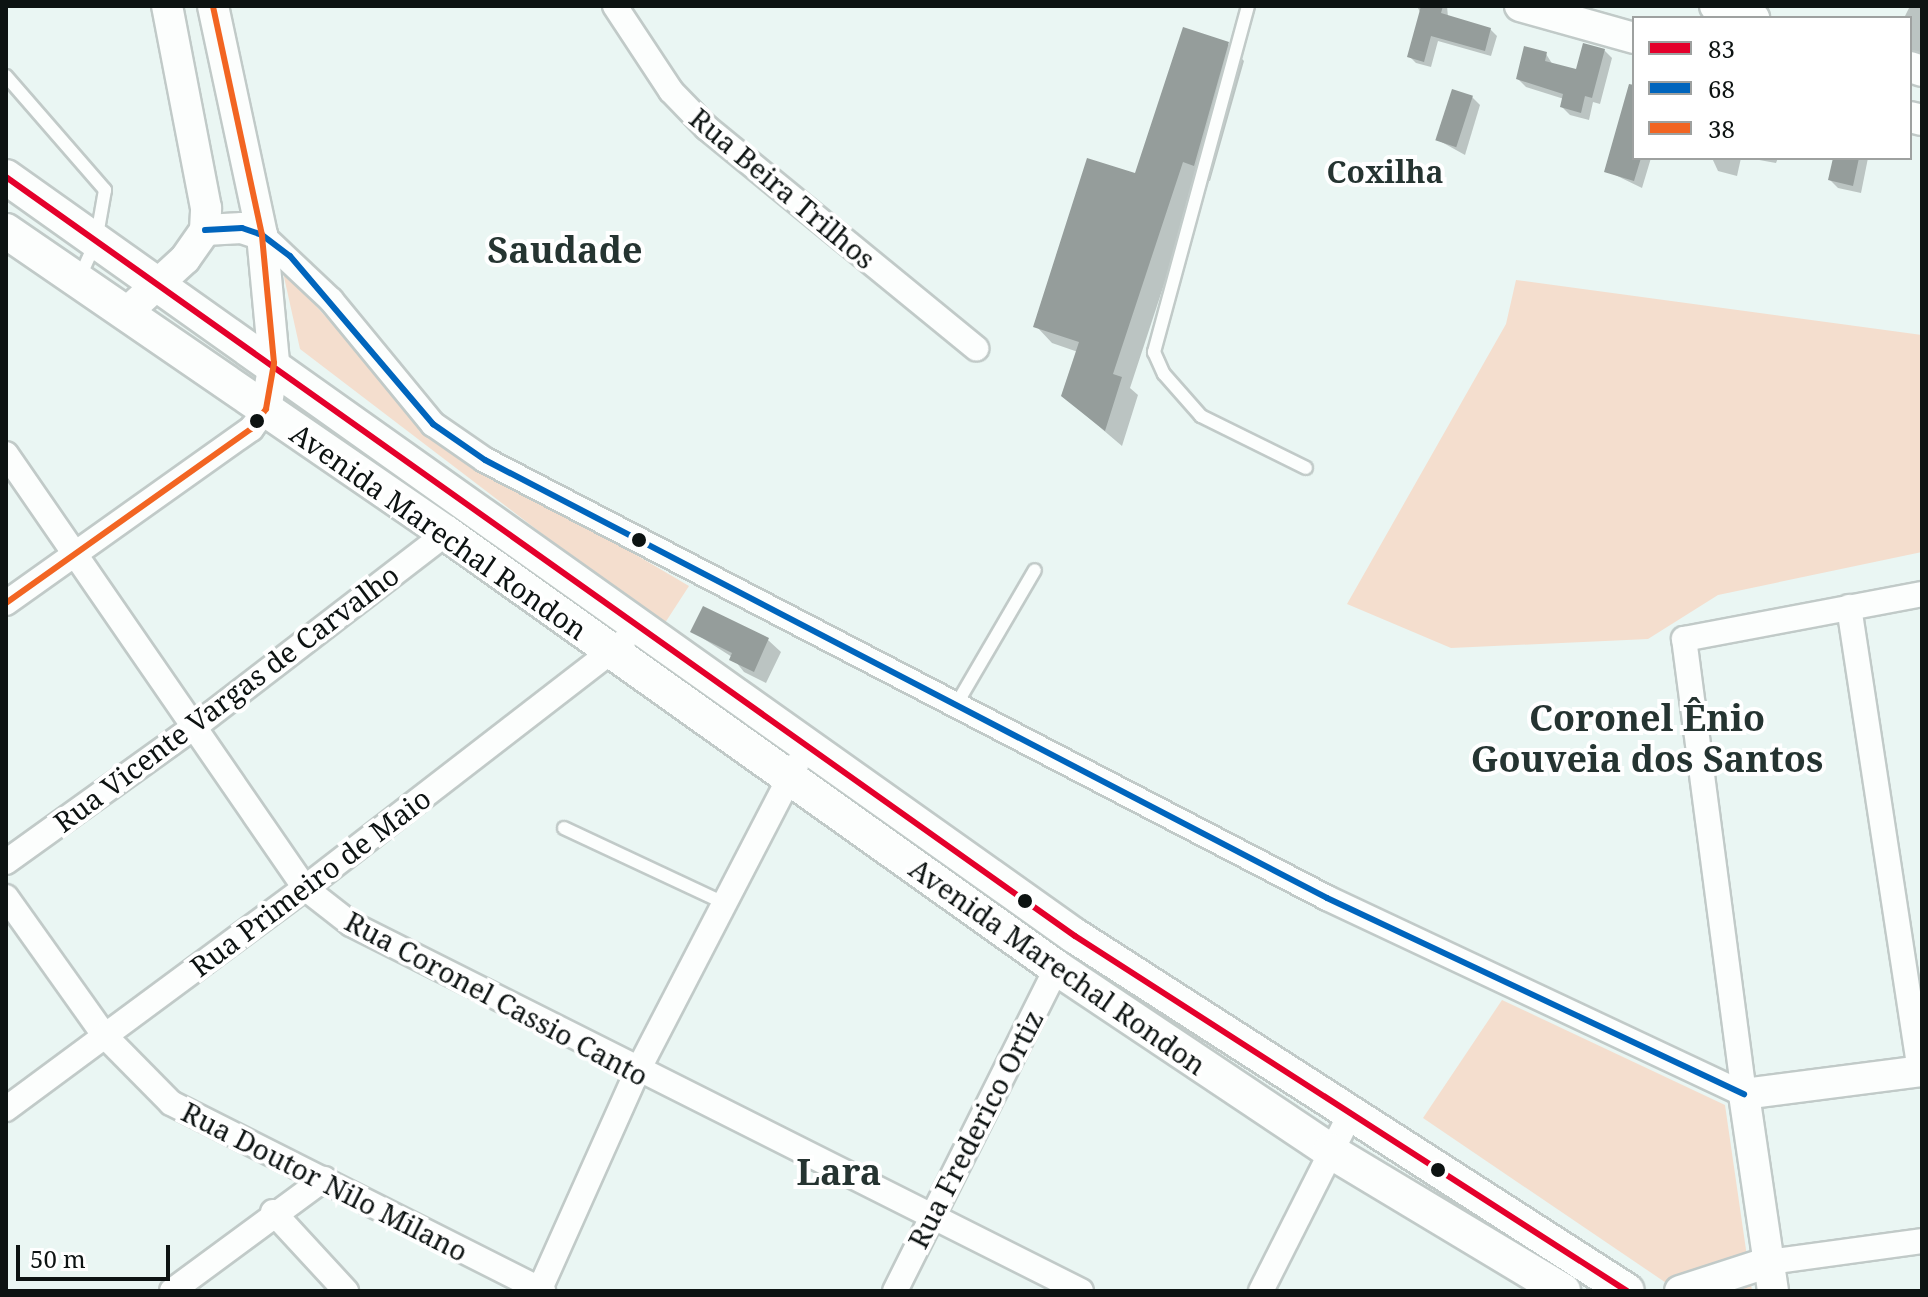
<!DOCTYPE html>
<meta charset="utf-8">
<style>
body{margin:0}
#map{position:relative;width:1928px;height:1297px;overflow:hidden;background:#eaf6f3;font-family:"Noto Serif",serif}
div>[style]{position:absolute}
.green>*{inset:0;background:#f4dece}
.shadow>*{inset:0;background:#0003}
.building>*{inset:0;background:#959d9b;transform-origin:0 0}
.roads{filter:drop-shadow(2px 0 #c1cac8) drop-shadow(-2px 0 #c1cac8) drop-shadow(0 2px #c1cac8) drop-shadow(0 -2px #c1cac8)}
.service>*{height:12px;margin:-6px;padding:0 6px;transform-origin:6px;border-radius:6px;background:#fcfefd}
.minor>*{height:24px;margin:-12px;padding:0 12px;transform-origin:12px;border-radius:12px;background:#fcfefd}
.tertiary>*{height:30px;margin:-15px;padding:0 15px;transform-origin:15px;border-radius:15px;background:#fcfefd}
.secondary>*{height:34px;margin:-17px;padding:0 17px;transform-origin:17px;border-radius:17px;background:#fcfefd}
.bus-1>*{height:6px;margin:-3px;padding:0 3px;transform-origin:3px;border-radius:3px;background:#e4002b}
.bus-2>*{height:6px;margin:-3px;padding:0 3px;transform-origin:3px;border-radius:3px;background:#0065bd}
.bus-3>*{height:6px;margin:-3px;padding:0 3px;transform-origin:3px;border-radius:3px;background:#f26522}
.dots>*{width:22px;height:22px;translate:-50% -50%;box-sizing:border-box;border:4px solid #fff;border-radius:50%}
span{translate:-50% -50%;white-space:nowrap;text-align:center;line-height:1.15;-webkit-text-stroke:8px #fff;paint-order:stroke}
.street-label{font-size:28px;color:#0d1312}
.neighbourhood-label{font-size:30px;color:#253431;font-weight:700}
.district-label{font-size:36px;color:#253431;font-weight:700}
.frame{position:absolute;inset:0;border:8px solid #0d1312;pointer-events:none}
.legend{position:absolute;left:1632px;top:16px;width:280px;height:144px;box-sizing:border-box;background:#fff;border:2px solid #9ea1a0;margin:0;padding:10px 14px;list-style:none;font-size:24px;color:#0d1312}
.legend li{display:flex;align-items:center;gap:16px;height:40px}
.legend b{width:40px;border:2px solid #9ea1a0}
.scale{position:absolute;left:16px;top:1245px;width:154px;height:36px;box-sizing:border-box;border:4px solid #0d1312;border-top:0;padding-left:10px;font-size:24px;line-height:28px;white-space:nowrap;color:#0d1312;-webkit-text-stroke:6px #fff;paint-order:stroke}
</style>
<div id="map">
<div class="green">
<i style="clip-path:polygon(282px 268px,432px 435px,689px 586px,663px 626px,300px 349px)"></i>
<i style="clip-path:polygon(1516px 280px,1922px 335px,1922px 552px,1718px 595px,1648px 639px,1451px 648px,1347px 604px,1506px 324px)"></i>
<i style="clip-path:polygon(1502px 1000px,1725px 1105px,1752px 1291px,1678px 1291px,1423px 1118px)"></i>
</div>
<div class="shadow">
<i style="clip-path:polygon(1417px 6px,1447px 6px,1448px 17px,1490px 29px,1497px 36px,1491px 56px,1438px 41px,1431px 67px,1416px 63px,1409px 56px,1421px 14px)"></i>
<i style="clip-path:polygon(1910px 6px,1922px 6px,1922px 58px,1910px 52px,1910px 18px,1904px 18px)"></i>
<i style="clip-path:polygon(1228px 44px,1244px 61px,1210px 181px,1199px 178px,1130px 388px,1138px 395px,1122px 446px,1063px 396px,1078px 352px,1052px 343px,1036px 326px)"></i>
<i style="clip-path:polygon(1604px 50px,1612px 58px,1600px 104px,1593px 102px,1589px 120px,1570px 115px,1562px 107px,1564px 99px,1526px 87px,1518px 79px,1546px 54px,1553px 65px,1578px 71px)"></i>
<i style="clip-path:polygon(1634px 95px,1634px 158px,1651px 158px,1642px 188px,1607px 171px)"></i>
<i style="clip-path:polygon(1472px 97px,1480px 105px,1465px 155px,1438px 140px)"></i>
<i style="clip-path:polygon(1712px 158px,1741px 158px,1737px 176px,1718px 171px)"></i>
<i style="clip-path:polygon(1748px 158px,1778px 158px,1776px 163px)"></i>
<i style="clip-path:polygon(1835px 158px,1868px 158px,1861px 193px,1838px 188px,1830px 180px)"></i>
<i style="clip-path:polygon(704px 609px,768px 640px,781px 652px,766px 683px,744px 672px,732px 657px,693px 632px)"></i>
</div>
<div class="building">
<i style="clip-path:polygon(1421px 6px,1443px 6px,1441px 13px,1491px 28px,1485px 51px,1431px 36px,1424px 62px,1407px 57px)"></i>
<i style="clip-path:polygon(1183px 27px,1229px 42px,1194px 166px,1183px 162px,1113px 374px,1122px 377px,1105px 431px,1061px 396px,1079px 342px,1033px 327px,1087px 158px,1135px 173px)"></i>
<i style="clip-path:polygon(1583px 43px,1605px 49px,1592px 98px,1585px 96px,1581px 113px,1560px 107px,1563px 94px,1516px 79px,1524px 46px,1547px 52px,1545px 61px,1576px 69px)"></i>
<i style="clip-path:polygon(1629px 84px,1634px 85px,1634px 158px,1641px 158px,1634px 181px,1604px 172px)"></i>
<i style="left:1452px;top:89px;width:22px;height:54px;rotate:18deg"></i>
<i style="clip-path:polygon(1833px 158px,1859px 158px,1853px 186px,1828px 180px)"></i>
<i style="clip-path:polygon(703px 606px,769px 638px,754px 672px,729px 660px,732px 653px,690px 632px)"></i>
</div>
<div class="roads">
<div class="service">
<i style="left:1248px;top:6px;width:359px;rotate:105.2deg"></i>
<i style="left:1154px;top:352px;width:24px;rotate:66deg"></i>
<i style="left:1164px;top:374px;width:56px;rotate:48.6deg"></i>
<i style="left:1201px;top:416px;width:117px;rotate:26.3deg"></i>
<i style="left:6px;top:76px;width:151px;rotate:49deg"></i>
<i style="left:105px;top:190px;width:52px;rotate:100deg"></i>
<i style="left:96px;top:241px;width:42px;rotate:114.1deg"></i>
<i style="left:956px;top:705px;width:156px;rotate:-59.7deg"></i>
<i style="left:564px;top:828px;width:177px;rotate:25.1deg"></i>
</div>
<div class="minor">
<i style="left:615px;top:6px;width:102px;rotate:56.6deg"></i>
<i style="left:671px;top:91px;width:52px;rotate:45.8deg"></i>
<i style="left:707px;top:128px;width:348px;rotate:39.3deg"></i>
<i style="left:262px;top:235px;width:95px;rotate:43.3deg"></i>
<i style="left:331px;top:300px;width:161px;rotate:50.6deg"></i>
<i style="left:433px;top:424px;width:63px;rotate:34.7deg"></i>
<i style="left:485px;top:460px;width:949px;rotate:27.48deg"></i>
<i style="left:1327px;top:898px;width:461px;rotate:25.2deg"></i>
<i style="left:6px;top:454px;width:527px;rotate:55.44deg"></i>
<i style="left:305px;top:888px;width:58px;rotate:38deg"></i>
<i style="left:351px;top:924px;width:817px;rotate:26.69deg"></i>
<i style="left:6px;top:603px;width:301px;rotate:-35.4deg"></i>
<i style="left:251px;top:429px;width:25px;rotate:-53deg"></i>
<i style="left:1849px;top:607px;width:469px;rotate:81.3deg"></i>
<i style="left:6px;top:862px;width:240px;rotate:-35.7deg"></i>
<i style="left:201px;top:722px;width:309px;rotate:-37.6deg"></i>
<i style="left:6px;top:897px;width:169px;rotate:54.6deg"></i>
<i style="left:104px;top:1035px;width:95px;rotate:45.4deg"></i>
<i style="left:171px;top:1103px;width:417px;rotate:26.8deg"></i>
<i style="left:1744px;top:1094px;width:459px;rotate:-97.5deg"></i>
<i style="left:1684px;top:639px;width:242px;rotate:-10.7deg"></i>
<i style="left:6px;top:1109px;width:372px;rotate:-36.5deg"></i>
<i style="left:305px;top:888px;width:402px;rotate:-37.7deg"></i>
<i style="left:273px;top:1212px;width:108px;rotate:47.3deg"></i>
<i style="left:1769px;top:1262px;width:154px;rotate:-7.8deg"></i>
<i style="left:172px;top:1291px;width:189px;rotate:-36.4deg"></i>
<i style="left:539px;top:1291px;width:240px;rotate:-65.9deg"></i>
<i style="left:637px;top:1072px;width:346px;rotate:-62.6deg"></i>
<i style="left:895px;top:1291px;width:361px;rotate:-63.4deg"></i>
<i style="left:1261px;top:1291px;width:197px;rotate:-63.2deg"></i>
</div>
<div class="tertiary">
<i style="left:213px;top:6px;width:234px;rotate:77.9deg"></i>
<i style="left:262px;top:235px;width:129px;rotate:84.6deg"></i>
<i style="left:274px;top:363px;width:47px;rotate:99.9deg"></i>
<i style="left:1520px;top:6px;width:118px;rotate:15.7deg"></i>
<i style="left:1715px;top:6px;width:41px;rotate:17.1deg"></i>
<i style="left:1910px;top:67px;width:13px;rotate:18deg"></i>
<i style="left:1910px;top:117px;width:12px;rotate:14deg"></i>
<i style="left:205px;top:230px;width:37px;rotate:-3deg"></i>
<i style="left:242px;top:228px;width:21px;rotate:19deg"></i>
<i style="left:126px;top:313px;width:80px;rotate:-42.5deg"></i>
<i style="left:185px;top:259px;width:35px;rotate:-55deg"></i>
<i style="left:205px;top:230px;width:22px;rotate:-87deg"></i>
<i style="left:206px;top:208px;width:206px;rotate:-100.9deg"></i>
<i style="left:1680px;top:1291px;width:94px;rotate:-18deg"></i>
<i style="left:1773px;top:1291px;width:199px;rotate:-98.4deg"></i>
<i style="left:1744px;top:1094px;width:179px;rotate:-7.4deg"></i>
</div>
<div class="secondary">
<i style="left:6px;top:177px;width:1311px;rotate:35.38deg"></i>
<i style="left:1075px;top:936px;width:656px;rotate:32.75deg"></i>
<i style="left:6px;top:231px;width:534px;rotate:34.46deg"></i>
<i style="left:446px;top:533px;width:750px;rotate:35.45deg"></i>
<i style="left:1057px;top:968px;width:329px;rotate:33.8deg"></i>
<i style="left:1330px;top:1151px;width:272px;rotate:31deg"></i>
</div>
</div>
<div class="bus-1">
<i style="left:6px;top:177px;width:1311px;rotate:35.38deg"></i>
<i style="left:1075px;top:936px;width:656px;rotate:32.75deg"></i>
</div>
<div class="bus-2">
<i style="left:205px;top:230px;width:37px;rotate:-3deg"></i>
<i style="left:242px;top:228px;width:21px;rotate:19deg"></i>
<i style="left:262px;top:235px;width:35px;rotate:37deg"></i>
<i style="left:290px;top:256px;width:221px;rotate:49.6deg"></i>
<i style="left:433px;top:424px;width:63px;rotate:34.7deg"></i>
<i style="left:485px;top:460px;width:949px;rotate:27.48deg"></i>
<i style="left:1327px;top:898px;width:461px;rotate:25.2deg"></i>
</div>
<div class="bus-3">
<i style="left:6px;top:603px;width:301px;rotate:-35.4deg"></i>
<i style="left:251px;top:429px;width:25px;rotate:-53deg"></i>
<i style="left:266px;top:409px;width:47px;rotate:-80.1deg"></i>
<i style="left:274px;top:363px;width:129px;rotate:-95.4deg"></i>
<i style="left:262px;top:235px;width:234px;rotate:-102.1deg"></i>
</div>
<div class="dots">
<i style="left:257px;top:421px;background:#0d1312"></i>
<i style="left:639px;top:540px;background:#0d1312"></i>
<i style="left:1025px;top:901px;background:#0d1312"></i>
<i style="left:1438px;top:1170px;background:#0d1312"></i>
</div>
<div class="street-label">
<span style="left:783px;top:188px;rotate:40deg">Rua Beira Trilhos</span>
<span style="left:439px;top:531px;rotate:35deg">Avenida Marechal Rondon</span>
<span style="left:226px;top:698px;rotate:-37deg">Rua Vicente Vargas de Carvalho</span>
<span style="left:310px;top:882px;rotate:-37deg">Rua Primeiro de Maio</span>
<span style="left:1058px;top:966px;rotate:35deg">Avenida Marechal Rondon</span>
<span style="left:497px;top:998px;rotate:28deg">Rua Coronel Cassio Canto</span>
<span style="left:975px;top:1129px;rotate:-63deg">Rua Frederico Ortiz</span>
<span style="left:325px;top:1181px;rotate:27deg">Rua Doutor Nilo Milano</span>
</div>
<div class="neighbourhood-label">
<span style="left:1385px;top:172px">Coxilha</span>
</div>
<div class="district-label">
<span style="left:565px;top:250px">Saudade</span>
<span style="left:1647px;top:738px">Coronel Ênio<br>Gouveia dos Santos</span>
<span style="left:839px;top:1172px">Lara</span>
</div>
<div class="frame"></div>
<ul class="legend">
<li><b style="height:10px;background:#e4002b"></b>83</li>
<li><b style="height:10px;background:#0065bd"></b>68</li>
<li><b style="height:10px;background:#f26522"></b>38</li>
</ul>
<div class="scale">50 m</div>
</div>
